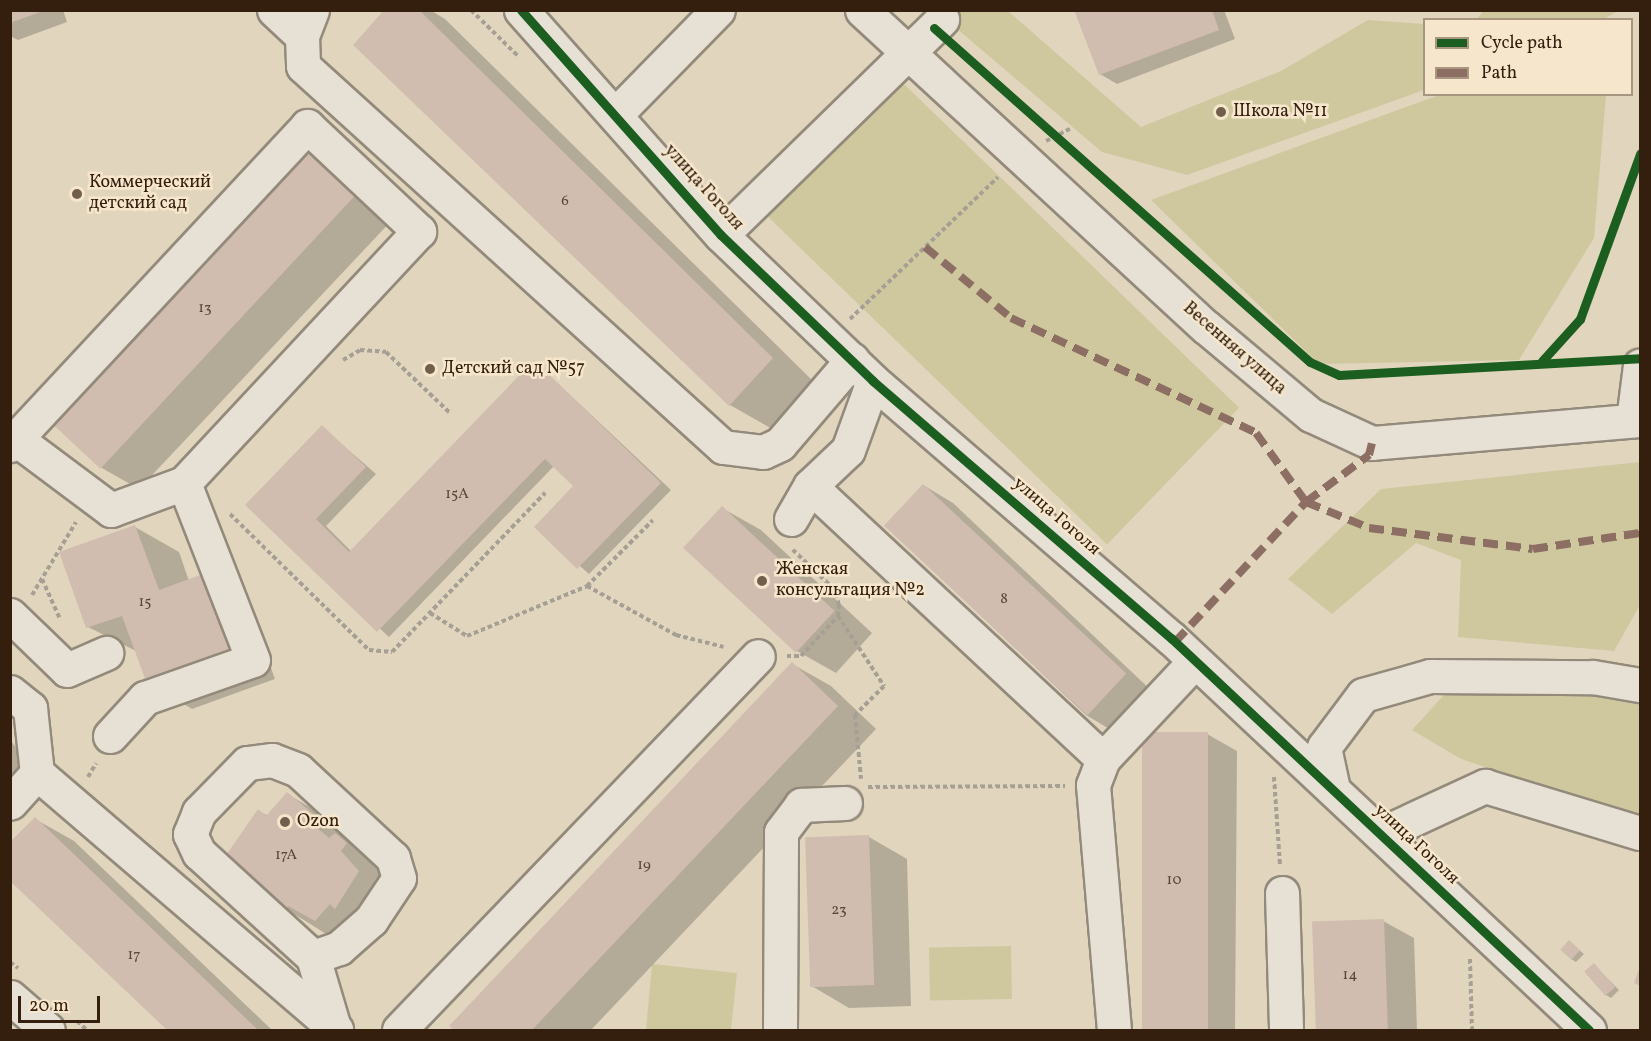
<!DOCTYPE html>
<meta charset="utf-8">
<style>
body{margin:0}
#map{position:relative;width:1651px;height:1041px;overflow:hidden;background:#e1d5be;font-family:Vollkorn,serif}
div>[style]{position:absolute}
.green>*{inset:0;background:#cfc89f;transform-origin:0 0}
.shadow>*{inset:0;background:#0003}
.building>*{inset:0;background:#d1bdaf;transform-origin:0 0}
.path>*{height:4px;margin-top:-2px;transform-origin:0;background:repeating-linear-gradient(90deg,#a69f94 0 4.5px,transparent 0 7.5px)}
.roads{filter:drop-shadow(2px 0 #938a7b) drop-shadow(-2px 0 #938a7b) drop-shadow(0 2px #938a7b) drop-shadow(0 -2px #938a7b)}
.minor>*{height:33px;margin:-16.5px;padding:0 16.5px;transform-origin:16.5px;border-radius:16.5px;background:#e7e0d5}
.quiet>*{height:8px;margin-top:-4px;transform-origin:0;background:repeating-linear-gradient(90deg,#8d6e63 0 15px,transparent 0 23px)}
.cycleway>*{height:9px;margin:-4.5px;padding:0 4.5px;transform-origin:4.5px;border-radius:4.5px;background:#1b5e20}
.dots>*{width:16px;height:16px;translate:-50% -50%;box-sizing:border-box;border:3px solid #f5e6cc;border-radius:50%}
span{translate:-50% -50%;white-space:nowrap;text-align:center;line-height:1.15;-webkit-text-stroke:5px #f5e6cc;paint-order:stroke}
.number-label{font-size:15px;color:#5b4636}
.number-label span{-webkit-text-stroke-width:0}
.poi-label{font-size:18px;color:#341e0e}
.left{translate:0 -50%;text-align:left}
.street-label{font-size:18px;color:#341e0e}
.frame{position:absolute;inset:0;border:12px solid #341e0e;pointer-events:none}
.legend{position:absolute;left:1423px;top:18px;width:210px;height:78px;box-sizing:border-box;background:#f5e6cc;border:2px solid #a89680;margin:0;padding:8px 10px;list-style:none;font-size:18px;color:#341e0e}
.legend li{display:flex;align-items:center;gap:12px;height:30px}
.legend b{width:30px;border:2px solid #a89680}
.scale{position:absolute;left:18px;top:996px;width:82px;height:27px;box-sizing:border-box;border:3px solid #341e0e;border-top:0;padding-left:8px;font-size:18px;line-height:21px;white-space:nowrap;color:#341e0e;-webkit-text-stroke:4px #f5e6cc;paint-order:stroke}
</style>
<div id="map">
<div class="green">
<i style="clip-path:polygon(936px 11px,1008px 11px,1141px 127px,1281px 71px,1368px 20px,1424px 24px,1424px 90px,1187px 175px,1102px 152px)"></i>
<i style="clip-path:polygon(1483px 11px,1483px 10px,1618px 11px,1604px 19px,1477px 19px)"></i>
<i style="left:878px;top:59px;width:502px;height:190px;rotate:44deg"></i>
<i style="clip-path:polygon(1439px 95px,1606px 95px,1594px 238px,1519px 360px,1319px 364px,1151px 200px)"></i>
<i style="clip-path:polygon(1640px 462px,1640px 605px,1614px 651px,1458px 637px,1461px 560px,1416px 543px,1332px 614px,1288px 579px,1381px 489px)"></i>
<i style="clip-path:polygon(1475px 661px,1640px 692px,1640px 818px,1461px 759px,1412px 730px)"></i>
<i style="left:1011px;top:946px;width:53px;height:82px;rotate:89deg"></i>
<i style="clip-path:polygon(652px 964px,737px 973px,731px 1030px,646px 1030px)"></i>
</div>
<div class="shadow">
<i style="clip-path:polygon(10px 10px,63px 10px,67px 22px,18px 40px,10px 36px)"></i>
<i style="clip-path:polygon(386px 10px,430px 10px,445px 19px,816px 384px,774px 430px,730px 405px,355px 45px)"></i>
<i style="clip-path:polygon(1076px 10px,1224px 10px,1235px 39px,1117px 84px,1100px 74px)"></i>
<i style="clip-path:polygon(311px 152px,395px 217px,139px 489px,100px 467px)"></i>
<i style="clip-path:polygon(535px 362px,671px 490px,589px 574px,536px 527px,575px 486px,554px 466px,389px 637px,247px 504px,322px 427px,376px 474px,326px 526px,352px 552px)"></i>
<i style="clip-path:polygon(923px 485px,953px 503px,1154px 693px,1116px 733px,1086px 715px,885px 525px)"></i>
<i style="clip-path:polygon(722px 508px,761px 530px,872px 633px,836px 673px,797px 651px)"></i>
<i style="clip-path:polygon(135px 527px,179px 552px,189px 581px,247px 601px,275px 679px,192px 709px,148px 683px,136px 651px,88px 627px,61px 553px)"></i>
<i style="clip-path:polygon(792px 664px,831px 686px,876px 729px,591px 1030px,456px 1030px,451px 1026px)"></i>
<i style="clip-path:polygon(1144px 733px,1207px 734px,1237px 751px,1235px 1030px,1142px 1030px)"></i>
<i style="clip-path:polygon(10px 740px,29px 763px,10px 789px)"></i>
<i style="clip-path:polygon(287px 794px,334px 821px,382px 862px,387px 879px,405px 899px,383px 935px,331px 937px,259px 892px,259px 811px,268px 816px)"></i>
<i style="clip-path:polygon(35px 819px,74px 841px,272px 1030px,169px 1030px,10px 879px)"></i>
<i style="clip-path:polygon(869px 837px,907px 859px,911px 1006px,849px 1008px,810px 985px)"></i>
<i style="clip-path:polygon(1383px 921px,1414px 938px,1417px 1030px,1317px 1030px,1313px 924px)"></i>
<i style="clip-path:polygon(1569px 942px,1584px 954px,1576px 962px,1571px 959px)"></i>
<i style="clip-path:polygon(1594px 965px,1619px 990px,1611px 998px,1606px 995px)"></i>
</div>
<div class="building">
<i style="clip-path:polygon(10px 10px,43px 10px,43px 11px,10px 23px)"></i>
<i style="clip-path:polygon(384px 10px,419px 10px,773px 358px,729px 406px,353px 45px)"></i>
<i style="clip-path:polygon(1074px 10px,1212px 10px,1219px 30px,1099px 75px)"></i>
<i style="left:310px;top:150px;width:64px;height:376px;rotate:43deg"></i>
<i style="clip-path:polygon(534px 360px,661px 483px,577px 569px,534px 527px,573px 486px,545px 459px,377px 632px,245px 505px,322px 425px,366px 467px,316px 519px,349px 552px)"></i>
<i style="left:923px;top:484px;width:278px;height:57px;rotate:43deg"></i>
<i style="left:722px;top:506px;width:154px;height:57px;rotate:43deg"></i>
<i style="clip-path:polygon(135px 525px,159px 590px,203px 574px,231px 654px,147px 684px,122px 616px,86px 628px,59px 552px)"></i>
<i style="clip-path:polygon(792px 662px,838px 706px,532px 1030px,454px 1030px,449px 1026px)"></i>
<i style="left:1142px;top:732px;width:66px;height:298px"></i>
<i style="clip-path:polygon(287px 792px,319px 819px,314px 825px,329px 838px,335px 833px,347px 843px,341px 851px,359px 871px,335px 909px,330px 904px,315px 921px,288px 906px,283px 912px,263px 887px,258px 893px,222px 861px,258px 809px,266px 816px)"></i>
<i style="clip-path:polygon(35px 817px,258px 1030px,167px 1030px,10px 881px,10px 842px)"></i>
<i style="left:869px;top:835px;width:150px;height:64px;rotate:88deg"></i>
<i style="left:1384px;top:919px;width:111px;height:72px;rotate:88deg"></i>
<i style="left:1569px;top:940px;width:15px;height:13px;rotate:42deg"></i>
<i style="left:1594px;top:963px;width:32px;height:13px;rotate:49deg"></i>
<i style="clip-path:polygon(1640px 967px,1640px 986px,1634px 983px)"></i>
</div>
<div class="path">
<i style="left:471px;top:10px;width:66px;rotate:44.4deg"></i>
<i style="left:1046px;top:141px;width:27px;rotate:-27deg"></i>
<i style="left:850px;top:319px;width:205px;rotate:-43.8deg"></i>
<i style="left:343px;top:360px;width:20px;rotate:-30deg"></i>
<i style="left:360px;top:350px;width:26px;rotate:4deg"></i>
<i style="left:386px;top:352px;width:88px;rotate:43.6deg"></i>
<i style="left:230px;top:514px;width:194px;rotate:44.4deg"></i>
<i style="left:369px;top:650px;width:23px;rotate:5deg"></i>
<i style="left:392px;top:652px;width:221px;rotate:-46.1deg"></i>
<i style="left:42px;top:579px;width:44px;rotate:65.8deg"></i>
<i style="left:587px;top:586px;width:102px;rotate:28.8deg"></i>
<i style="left:676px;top:635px;width:49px;rotate:14deg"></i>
<i style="left:32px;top:595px;width:85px;rotate:-58.9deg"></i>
<i style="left:430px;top:613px;width:44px;rotate:31.9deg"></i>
<i style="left:467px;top:636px;width:130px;rotate:-22.6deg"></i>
<i style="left:587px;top:586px;width:93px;rotate:-45deg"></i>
<i style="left:838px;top:616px;width:84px;rotate:56.7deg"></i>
<i style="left:884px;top:686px;width:41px;rotate:135deg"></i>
<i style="left:855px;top:715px;width:64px;rotate:84.6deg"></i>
<i style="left:787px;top:656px;width:14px"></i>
<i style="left:801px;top:656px;width:54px;rotate:-47.2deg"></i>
<i style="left:838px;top:616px;width:11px;rotate:-85deg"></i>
<i style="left:839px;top:605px;width:17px;rotate:-107deg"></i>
<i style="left:834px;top:589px;width:58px;rotate:-136.4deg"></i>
<i style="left:88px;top:777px;width:16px;rotate:-60deg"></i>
<i style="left:1274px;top:777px;width:89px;rotate:86.1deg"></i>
<i style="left:868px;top:787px;width:197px;rotate:-0.3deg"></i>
<i style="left:1470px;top:959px;width:71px;rotate:88.4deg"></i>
<i style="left:10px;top:962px;width:10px;rotate:37deg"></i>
<i style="left:77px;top:1021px;width:13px;rotate:42deg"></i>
</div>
<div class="roads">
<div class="minor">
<i style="left:274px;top:10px;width:38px;rotate:43deg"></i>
<i style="left:312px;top:10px;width:28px;rotate:111deg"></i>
<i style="left:302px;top:36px;width:30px;rotate:88deg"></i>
<i style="left:303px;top:66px;width:567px;rotate:42.21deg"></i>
<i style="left:723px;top:447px;width:40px;rotate:7.1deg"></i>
<i style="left:763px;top:452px;width:19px;rotate:-25deg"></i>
<i style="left:780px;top:444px;width:111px;rotate:-49.4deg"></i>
<i style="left:521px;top:10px;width:301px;rotate:48.4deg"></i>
<i style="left:721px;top:235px;width:211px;rotate:43.8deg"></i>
<i style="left:873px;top:381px;width:394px;rotate:40.8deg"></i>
<i style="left:1171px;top:638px;width:573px;rotate:43.16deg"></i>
<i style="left:862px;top:10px;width:468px;rotate:42.7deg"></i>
<i style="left:1206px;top:327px;width:137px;rotate:40deg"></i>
<i style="left:1311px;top:415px;width:67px;rotate:24.7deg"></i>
<i style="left:1372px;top:443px;width:269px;rotate:-4.9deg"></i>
<i style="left:615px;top:115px;width:147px;rotate:-45.6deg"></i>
<i style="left:721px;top:235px;width:309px;rotate:-44.3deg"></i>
<i style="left:1633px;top:420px;width:55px;rotate:-82.7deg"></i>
<i style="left:10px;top:445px;width:436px;rotate:-47deg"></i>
<i style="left:307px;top:126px;width:154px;rotate:43.2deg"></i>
<i style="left:419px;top:231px;width:345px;rotate:133deg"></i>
<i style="left:184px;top:483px;width:78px;rotate:159.7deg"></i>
<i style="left:111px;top:510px;width:119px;rotate:-143.2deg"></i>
<i style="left:810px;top:486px;width:400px;rotate:43deg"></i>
<i style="left:791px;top:519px;width:38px;rotate:-60deg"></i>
<i style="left:810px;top:486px;width:52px;rotate:-43.5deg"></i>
<i style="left:848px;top:450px;width:73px;rotate:-70.1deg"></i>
<i style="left:10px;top:615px;width:79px;rotate:44deg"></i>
<i style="left:67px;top:670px;width:43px;rotate:-23.6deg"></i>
<i style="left:10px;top:692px;width:26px;rotate:39deg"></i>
<i style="left:30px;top:708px;width:65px;rotate:83.9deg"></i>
<i style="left:37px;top:773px;width:40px;rotate:132deg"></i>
<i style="left:110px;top:736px;width:52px;rotate:-47.4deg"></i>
<i style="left:145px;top:698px;width:114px;rotate:-19.4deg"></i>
<i style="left:253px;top:660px;width:190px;rotate:-111.3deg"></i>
<i style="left:37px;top:773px;width:394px;rotate:40.6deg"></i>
<i style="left:1333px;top:789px;width:43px;rotate:-102.1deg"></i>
<i style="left:1324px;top:747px;width:65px;rotate:-53.1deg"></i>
<i style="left:1363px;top:695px;width:70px;rotate:-15.8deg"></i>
<i style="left:1430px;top:676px;width:163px;rotate:0.4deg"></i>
<i style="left:1593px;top:677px;width:48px;rotate:9.7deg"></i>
<i style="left:1381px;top:834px;width:115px;rotate:-24.8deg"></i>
<i style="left:1485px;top:786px;width:162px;rotate:16.9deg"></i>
<i style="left:1282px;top:893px;width:137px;rotate:88.3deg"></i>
<i style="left:313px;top:957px;width:28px;rotate:-19deg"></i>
<i style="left:339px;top:948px;width:43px;rotate:-41.2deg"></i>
<i style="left:371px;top:920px;width:50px;rotate:-56.3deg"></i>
<i style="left:399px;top:878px;width:21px;rotate:-107deg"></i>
<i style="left:393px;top:858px;width:129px;rotate:-137.2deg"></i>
<i style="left:298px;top:770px;width:28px;rotate:-159deg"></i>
<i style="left:272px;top:760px;width:25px;rotate:173deg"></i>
<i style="left:247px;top:763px;width:69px;rotate:134.4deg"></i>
<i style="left:199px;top:812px;width:24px;rotate:112deg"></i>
<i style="left:190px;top:834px;width:21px;rotate:65deg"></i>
<i style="left:199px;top:853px;width:154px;rotate:42.4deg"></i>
<i style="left:313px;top:957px;width:74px;rotate:73.5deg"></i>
<i style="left:10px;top:997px;width:50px;rotate:41deg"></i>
<i style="left:399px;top:1030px;width:518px;rotate:-46.17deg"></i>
<i style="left:780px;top:1030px;width:198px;rotate:-89.7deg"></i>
<i style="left:781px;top:832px;width:34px;rotate:-53deg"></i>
<i style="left:801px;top:805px;width:44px;rotate:-2.6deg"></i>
<i style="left:1114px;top:1030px;width:246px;rotate:-94.9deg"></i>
<i style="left:1093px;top:785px;width:28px;rotate:-69deg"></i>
<i style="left:1103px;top:759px;width:134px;rotate:-46.8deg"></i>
</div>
</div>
<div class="quiet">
<i style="left:925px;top:247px;width:112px;rotate:39.5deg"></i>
<i style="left:1011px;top:318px;width:271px;rotate:25.1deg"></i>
<i style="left:1256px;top:433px;width:85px;rotate:54.1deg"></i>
<i style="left:1306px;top:502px;width:68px;rotate:22.4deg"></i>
<i style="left:1369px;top:528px;width:165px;rotate:7.3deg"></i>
<i style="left:1533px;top:549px;width:108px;rotate:-8.5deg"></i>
<i style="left:1175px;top:642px;width:192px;rotate:-46.9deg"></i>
<i style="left:1306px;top:502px;width:79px;rotate:-36.7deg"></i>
<i style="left:1369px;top:455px;width:12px;rotate:-76deg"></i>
</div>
<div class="cycleway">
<i style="left:521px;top:10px;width:301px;rotate:48.4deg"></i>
<i style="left:721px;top:235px;width:211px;rotate:43.8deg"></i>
<i style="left:873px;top:381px;width:394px;rotate:40.8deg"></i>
<i style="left:1171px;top:638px;width:573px;rotate:43.16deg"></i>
<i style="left:934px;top:28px;width:503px;rotate:41.61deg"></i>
<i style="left:1310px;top:362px;width:32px;rotate:24deg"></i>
<i style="left:1339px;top:375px;width:301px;rotate:-3.2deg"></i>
<i style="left:1542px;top:361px;width:57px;rotate:-47.9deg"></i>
<i style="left:1580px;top:319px;width:176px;rotate:-70deg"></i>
</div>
<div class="dots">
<i style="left:1221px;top:112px;background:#715e4c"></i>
<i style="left:77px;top:194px;background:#715e4c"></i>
<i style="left:430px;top:369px;background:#715e4c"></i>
<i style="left:762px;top:581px;background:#715e4c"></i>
<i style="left:285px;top:822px;background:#715e4c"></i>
</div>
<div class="number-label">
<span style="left:565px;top:202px">6</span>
<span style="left:205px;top:309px">13</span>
<span style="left:457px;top:495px">15А</span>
<span style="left:1004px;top:600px">8</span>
<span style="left:145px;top:603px">15</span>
<span style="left:286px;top:856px">17А</span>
<span style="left:644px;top:866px">19</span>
<span style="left:1174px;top:881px">10</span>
<span style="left:839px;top:911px">23</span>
<span style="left:134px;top:956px">17</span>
<span style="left:1350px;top:976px">14</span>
</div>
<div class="poi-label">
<span class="left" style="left:1233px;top:112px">Школа №11</span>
<span class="left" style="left:89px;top:194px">Коммерческий<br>детский сад</span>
<span class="left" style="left:442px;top:369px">Детский сад №57</span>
<span class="left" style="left:776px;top:581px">Женская<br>консультация №2</span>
<span class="left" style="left:297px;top:822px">Ozon</span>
</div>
<div class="street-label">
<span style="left:703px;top:188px;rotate:48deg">улица Гоголя</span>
<span style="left:1234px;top:349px;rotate:41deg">Весенняя улица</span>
<span style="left:1056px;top:517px;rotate:41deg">улица Гоголя</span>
<span style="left:1416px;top:845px;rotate:43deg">улица Гоголя</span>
</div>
<div class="frame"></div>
<ul class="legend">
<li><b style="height:8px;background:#1b5e20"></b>Cycle path</li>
<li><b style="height:8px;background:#8d6e63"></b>Path</li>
</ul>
<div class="scale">20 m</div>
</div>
